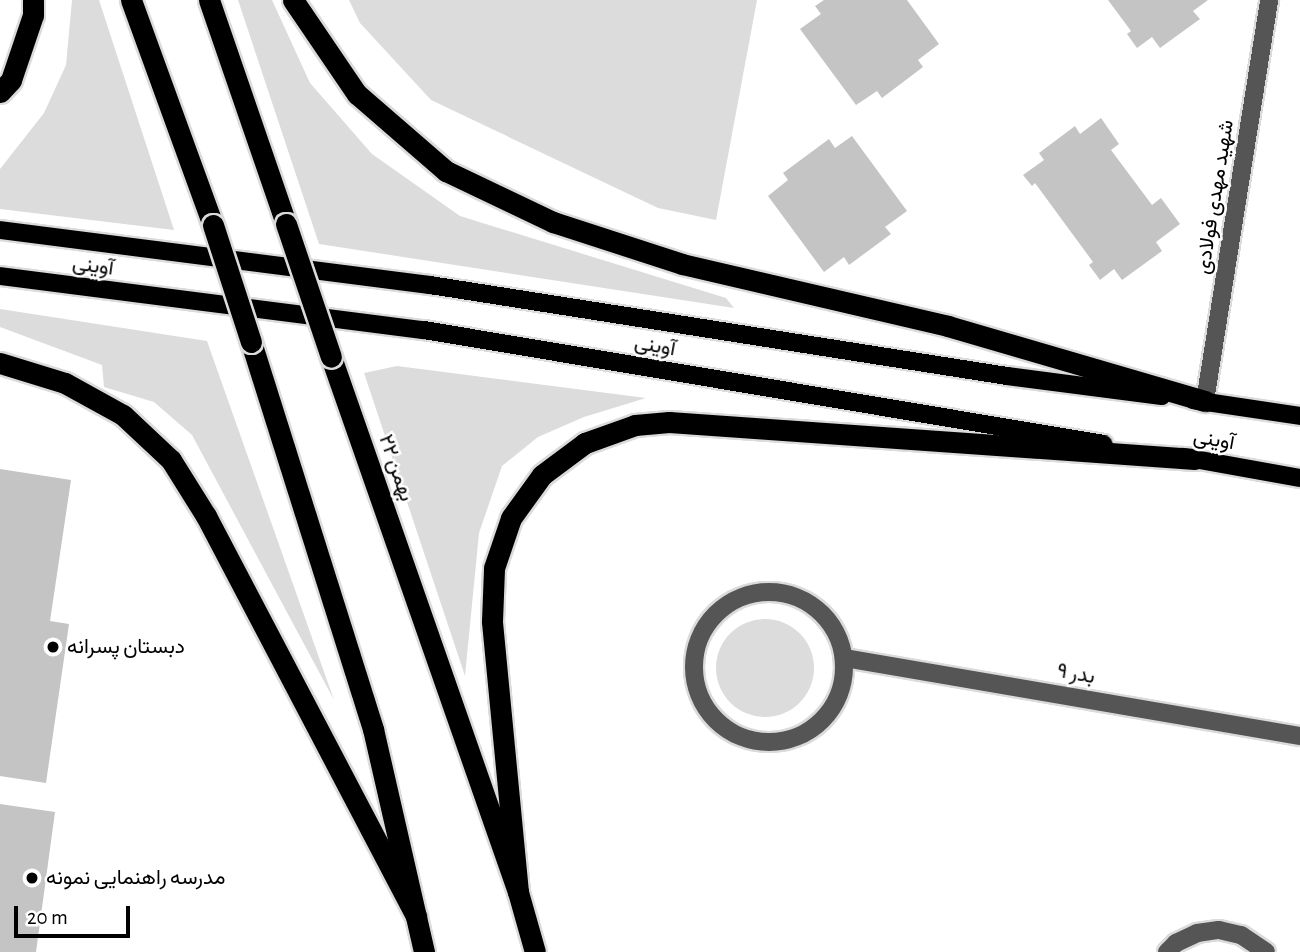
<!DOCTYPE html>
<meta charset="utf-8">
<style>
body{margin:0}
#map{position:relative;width:1300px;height:952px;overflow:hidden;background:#fff;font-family:"Alegreya Sans",Vazirmatn,sans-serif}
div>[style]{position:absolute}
.green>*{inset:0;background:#dcdcdc}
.round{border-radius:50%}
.building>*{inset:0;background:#c4c4c4}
.roads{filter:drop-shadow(2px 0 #dbdbdb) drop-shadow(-2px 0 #dbdbdb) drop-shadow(0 2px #dbdbdb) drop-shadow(0 -2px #dbdbdb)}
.minor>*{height:18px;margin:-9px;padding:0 9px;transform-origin:9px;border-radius:9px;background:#555}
.minor>.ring{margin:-9px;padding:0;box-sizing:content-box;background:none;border:18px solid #555;border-radius:50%}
.major>*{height:18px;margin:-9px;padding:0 9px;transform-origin:9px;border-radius:9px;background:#000}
.highway>*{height:21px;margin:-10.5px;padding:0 10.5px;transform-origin:10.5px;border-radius:10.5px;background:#000}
.bridges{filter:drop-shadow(2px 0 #dbdbdb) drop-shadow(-2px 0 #dbdbdb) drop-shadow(0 2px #dbdbdb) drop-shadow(0 -2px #dbdbdb)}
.highway-bridge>*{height:21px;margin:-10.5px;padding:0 10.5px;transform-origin:10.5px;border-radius:10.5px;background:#000}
.dots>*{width:19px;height:19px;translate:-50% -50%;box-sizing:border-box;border:4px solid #fff;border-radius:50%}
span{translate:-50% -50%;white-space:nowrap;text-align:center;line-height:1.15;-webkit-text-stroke:5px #fff;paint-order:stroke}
.street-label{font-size:21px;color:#000}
.poi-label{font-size:21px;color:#000}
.left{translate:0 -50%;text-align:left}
.scale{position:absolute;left:14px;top:906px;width:116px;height:32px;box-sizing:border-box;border:4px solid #000;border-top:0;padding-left:9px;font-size:21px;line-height:24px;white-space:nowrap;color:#000;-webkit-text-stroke:5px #fff;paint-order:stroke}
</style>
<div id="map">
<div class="green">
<i style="clip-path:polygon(72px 0,99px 0,174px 230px,0 209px,0 169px,44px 113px,66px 65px)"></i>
<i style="clip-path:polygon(238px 0,272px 0,310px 83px,372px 154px,460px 216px,726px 298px,734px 308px,319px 244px)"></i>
<i style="clip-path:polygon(349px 0,757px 0,716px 220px,658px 208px,431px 100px,360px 23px)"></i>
<i style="clip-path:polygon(0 309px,207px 341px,334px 700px,192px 435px,154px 402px,104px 387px,102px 365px,0 327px)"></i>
<i style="clip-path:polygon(397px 366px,646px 398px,584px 417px,538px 437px,502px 466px,479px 533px,465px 676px,364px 373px)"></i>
<i class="round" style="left:716px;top:619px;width:98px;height:98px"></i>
</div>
<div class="building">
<i style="clip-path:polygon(824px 0,907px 0,939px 44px,918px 60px,923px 67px,882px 98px,877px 91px,856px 105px,800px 29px,821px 14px,815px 6px)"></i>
<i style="clip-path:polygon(1108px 0,1208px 0,1193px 11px,1200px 19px,1160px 48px,1152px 37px,1137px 48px,1127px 34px,1131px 31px)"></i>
<i style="clip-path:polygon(1101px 118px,1119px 144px,1111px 150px,1152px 205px,1161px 198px,1180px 224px,1156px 242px,1162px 251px,1122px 280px,1114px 269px,1100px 280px,1089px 265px,1093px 262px,1035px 183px,1032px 186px,1023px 175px,1044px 160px,1039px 153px,1075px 126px,1080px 134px)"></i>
<i style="clip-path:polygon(852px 136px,907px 211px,885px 227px,891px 234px,849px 265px,844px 257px,824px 272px,768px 196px,788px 180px,783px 173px,829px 139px,835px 148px)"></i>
<i style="clip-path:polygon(0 469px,71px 480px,50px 621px,69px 624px,46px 783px,0 776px)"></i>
<i style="clip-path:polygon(0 804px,55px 812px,36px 952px,0 952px)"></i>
</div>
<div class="roads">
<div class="minor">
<i style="left:1205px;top:401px;width:406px;rotate:-80.9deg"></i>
<i class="ring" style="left:694px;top:592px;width:132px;height:132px"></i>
<i style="left:844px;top:658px;width:463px;rotate:9.7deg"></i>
<i style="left:1167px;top:952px;width:13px;rotate:-45deg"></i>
<i style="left:1176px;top:943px;width:23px;rotate:-25deg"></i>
<i style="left:1197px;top:933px;width:22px;rotate:-8deg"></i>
<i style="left:1219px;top:930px;width:23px;rotate:13deg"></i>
<i style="left:1241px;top:935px;width:30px;rotate:34deg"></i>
</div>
<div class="major">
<i style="left:0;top:230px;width:434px;rotate:7.3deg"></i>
<i style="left:430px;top:285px;width:584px;rotate:8.96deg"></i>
<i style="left:1007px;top:376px;width:156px;rotate:7.4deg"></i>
<i style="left:0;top:276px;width:427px;rotate:7.3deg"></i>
<i style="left:424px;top:330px;width:689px;rotate:9.52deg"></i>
<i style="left:1193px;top:400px;width:108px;rotate:8.5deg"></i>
<i style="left:1183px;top:457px;width:119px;rotate:10.2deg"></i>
</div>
<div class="highway">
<i style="left:131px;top:0;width:239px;rotate:70deg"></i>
<i style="left:209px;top:0;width:237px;rotate:71deg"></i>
<i style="left:293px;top:0;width:114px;rotate:55.8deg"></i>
<i style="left:357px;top:94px;width:118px;rotate:40.9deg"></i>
<i style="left:446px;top:171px;width:119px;rotate:25.5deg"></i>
<i style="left:553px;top:222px;width:136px;rotate:18deg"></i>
<i style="left:682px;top:264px;width:273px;rotate:13.1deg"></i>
<i style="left:948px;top:326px;width:268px;rotate:16.3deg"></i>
<i style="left:0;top:92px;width:16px;rotate:-47deg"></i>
<i style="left:11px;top:80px;width:69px;rotate:-71.3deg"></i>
<i style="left:33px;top:15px;width:15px;rotate:-90deg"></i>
<i style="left:251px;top:342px;width:406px;rotate:72.5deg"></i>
<i style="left:373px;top:729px;width:229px;rotate:77.1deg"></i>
<i style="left:331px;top:357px;width:567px;rotate:70.73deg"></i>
<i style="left:518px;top:892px;width:62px;rotate:74.2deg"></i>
<i style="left:0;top:363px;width:68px;rotate:17.1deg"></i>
<i style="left:65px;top:383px;width:66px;rotate:28.9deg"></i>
<i style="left:123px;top:415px;width:66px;rotate:43.2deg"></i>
<i style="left:171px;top:460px;width:66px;rotate:58deg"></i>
<i style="left:206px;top:516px;width:452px;rotate:62.3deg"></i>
<i style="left:518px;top:892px;width:272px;rotate:-95.5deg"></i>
<i style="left:492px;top:621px;width:53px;rotate:-87.8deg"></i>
<i style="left:494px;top:568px;width:53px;rotate:-71.2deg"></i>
<i style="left:511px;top:518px;width:53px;rotate:-54.2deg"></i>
<i style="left:542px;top:475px;width:54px;rotate:-36.7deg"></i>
<i style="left:585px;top:443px;width:53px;rotate:-19.8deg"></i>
<i style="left:635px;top:425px;width:34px;rotate:-5deg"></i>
<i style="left:669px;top:422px;width:527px;rotate:4.02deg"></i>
</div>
</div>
<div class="bridges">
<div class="highway-bridge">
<i style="left:286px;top:224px;width:140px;rotate:71.3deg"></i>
<i style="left:213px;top:225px;width:123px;rotate:72deg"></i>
</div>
</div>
<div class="dots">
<i style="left:53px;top:647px;background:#000"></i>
<i style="left:32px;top:878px;background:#000"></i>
</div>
<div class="street-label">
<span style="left:1215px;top:197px;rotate:-81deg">شهید مهدی فولادی</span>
<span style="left:93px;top:266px;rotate:8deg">آوینی</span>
<span style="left:655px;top:346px;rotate:10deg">آوینی</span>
<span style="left:1214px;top:440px;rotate:10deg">آوینی</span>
<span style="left:396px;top:468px;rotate:71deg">۲۲ بهمن</span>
<span style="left:1076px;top:674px;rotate:10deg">بدر ۹</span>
</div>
<div class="poi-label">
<span class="left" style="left:67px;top:647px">دبستان پسرانه</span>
<span class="left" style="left:46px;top:878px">مدرسه راهنمایی نمونه</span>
</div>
<div class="scale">20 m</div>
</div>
